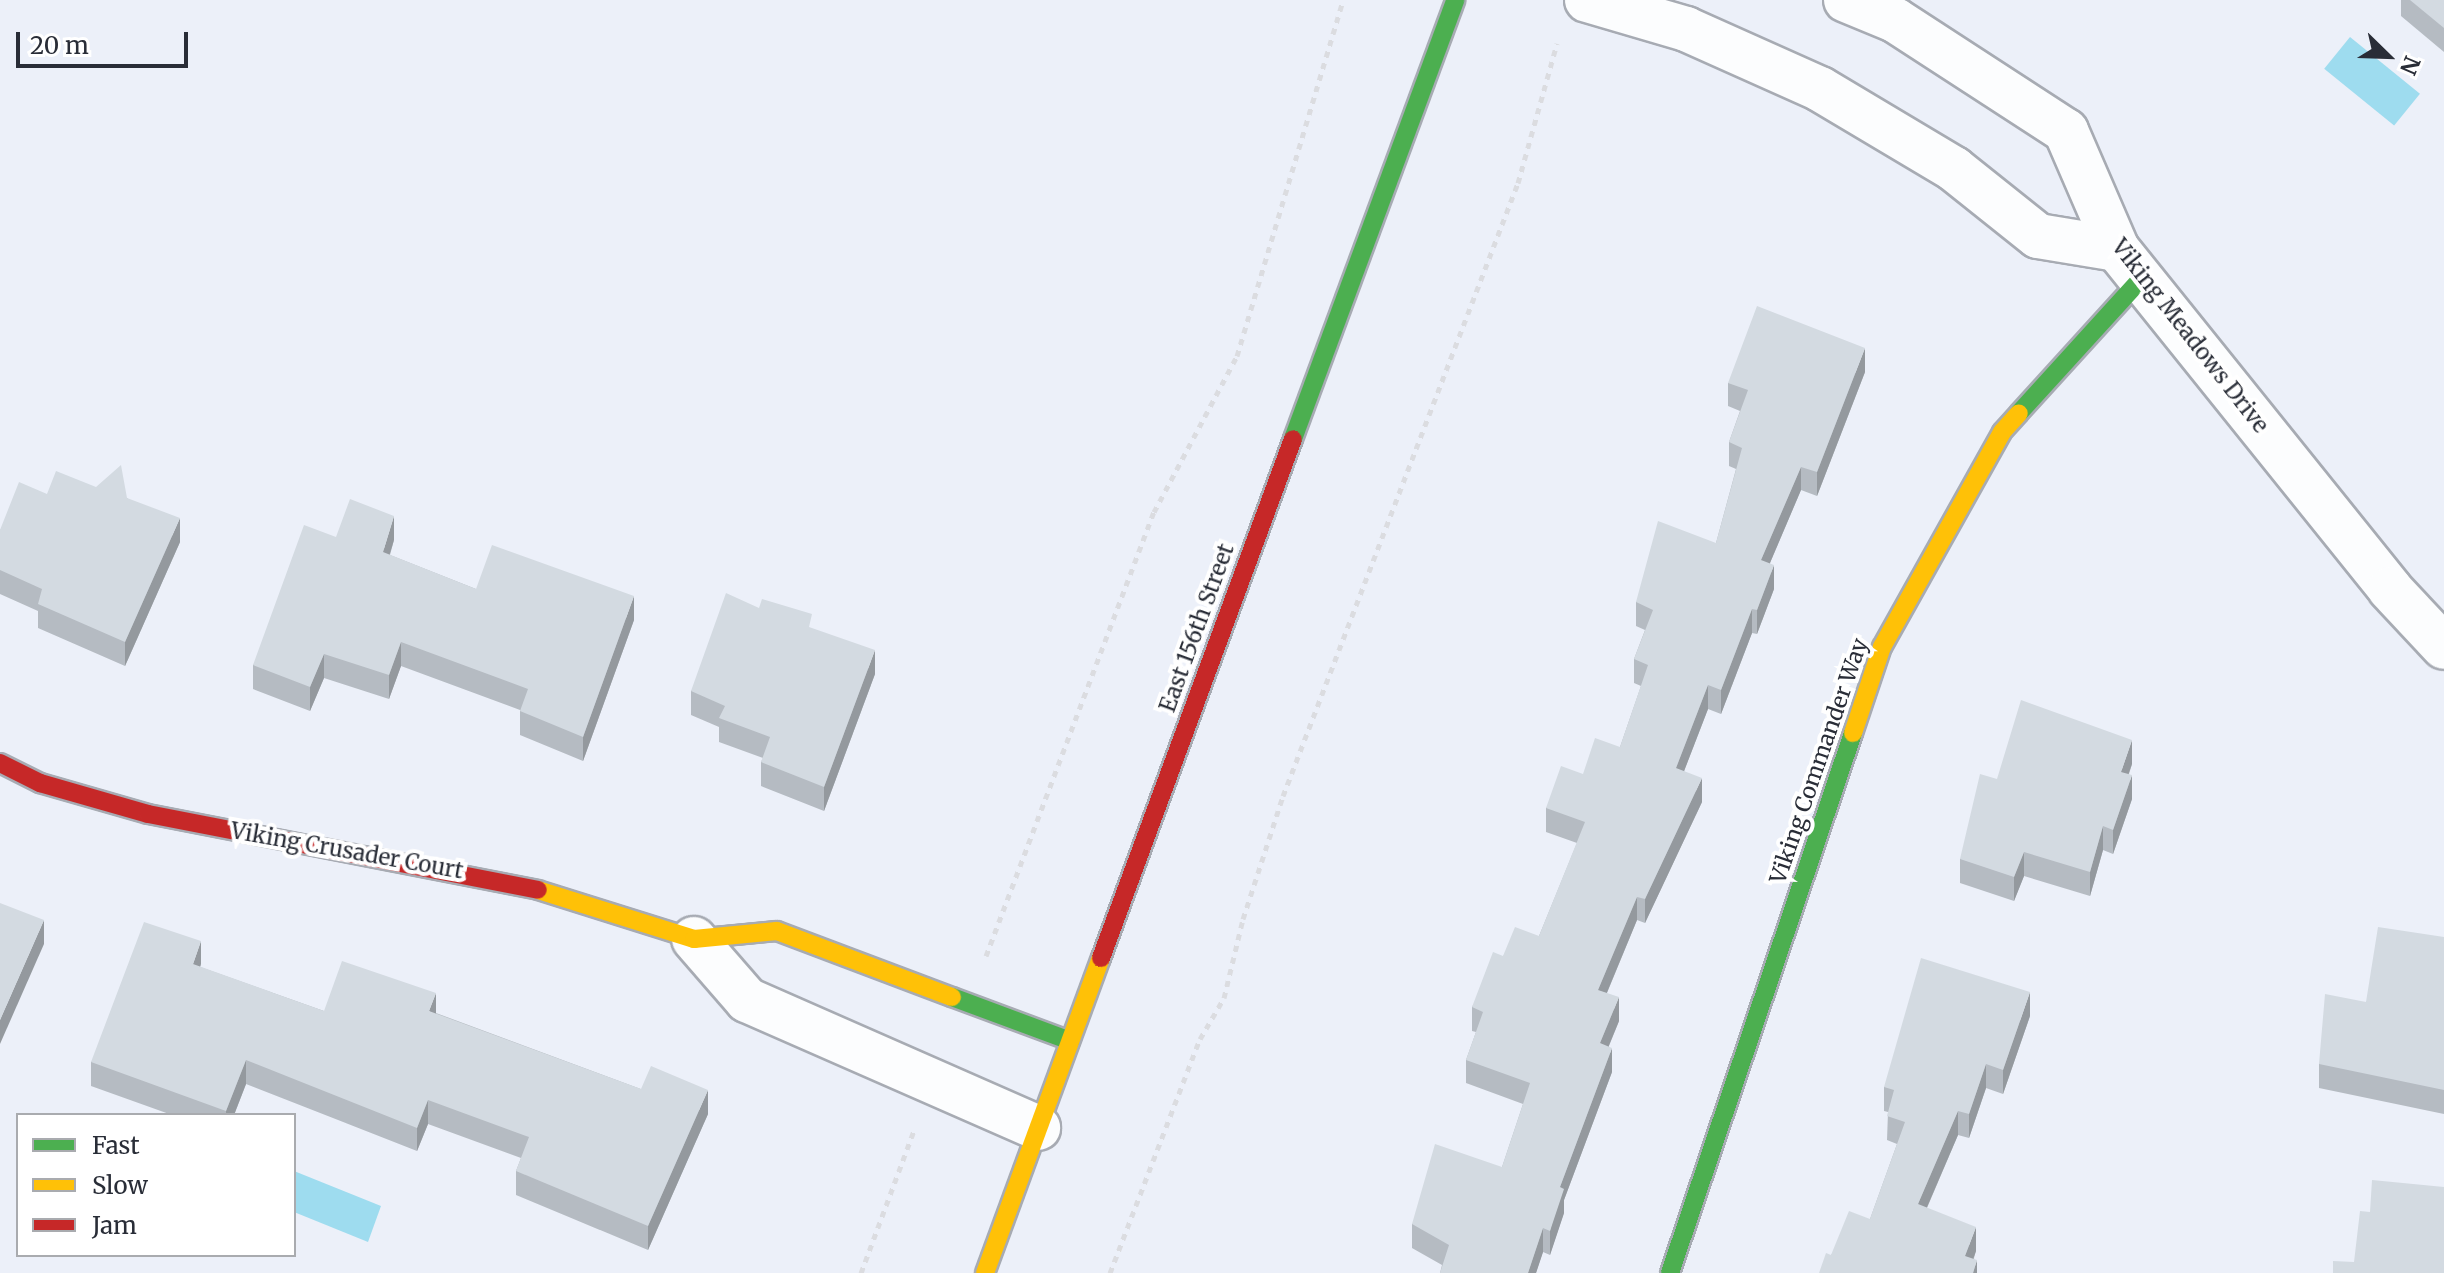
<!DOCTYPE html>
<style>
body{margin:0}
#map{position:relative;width:2444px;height:1273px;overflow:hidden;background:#ecf0f9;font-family:Merriweather,serif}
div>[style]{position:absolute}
.water>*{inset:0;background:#9edcef;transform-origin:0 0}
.path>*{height:5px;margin-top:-2.5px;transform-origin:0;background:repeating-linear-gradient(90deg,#dbdce0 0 6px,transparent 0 12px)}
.roads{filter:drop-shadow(2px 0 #a7abb3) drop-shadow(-2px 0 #a7abb3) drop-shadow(0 2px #a7abb3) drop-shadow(0 -2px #a7abb3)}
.street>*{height:44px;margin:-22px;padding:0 22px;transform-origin:22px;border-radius:22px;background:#fcfdfe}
.fast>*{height:18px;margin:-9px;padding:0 9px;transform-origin:9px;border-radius:9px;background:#4caf50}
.slow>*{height:18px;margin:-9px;padding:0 9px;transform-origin:9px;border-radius:9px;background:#ffc107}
.jam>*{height:18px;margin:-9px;padding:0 9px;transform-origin:9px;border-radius:9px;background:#c62828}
.wall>*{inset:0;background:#b5bbc2}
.shaded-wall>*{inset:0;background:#94999e}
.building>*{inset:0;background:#d3dae1}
span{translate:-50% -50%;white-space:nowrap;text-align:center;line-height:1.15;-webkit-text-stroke:8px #fff;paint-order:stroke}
.street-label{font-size:22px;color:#292d37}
.legend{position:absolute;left:16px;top:1113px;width:280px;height:144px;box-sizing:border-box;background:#fff;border:2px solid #a9abaf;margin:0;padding:10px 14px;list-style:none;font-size:24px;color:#292d37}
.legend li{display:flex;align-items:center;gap:16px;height:40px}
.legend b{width:40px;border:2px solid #a9abaf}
.north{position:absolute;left:2348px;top:16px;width:80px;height:80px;-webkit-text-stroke:6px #fff;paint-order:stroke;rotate:113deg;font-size:22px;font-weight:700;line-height:32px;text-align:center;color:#292d37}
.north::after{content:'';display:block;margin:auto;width:28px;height:36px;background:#292d37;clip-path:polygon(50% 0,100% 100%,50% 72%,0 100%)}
.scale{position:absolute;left:16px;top:32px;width:172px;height:36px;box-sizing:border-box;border:4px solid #292d37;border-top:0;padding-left:10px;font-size:24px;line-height:28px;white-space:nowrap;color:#292d37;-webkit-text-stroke:6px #fff;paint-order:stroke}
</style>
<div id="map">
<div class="water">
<i style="left:2350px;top:37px;width:90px;height:41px;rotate:39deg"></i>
<i style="clip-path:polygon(294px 1171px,381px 1206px,368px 1242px,294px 1212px)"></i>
</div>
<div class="path">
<i style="left:986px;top:956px;width:475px;rotate:-69.3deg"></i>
<i style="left:1154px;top:512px;width:177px;rotate:-62deg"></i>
<i style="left:1237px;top:356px;width:371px;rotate:-73.4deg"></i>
<i style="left:861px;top:1273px;width:155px;rotate:-69.6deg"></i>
<i style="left:1110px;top:1273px;width:251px;rotate:-69deg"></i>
<i style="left:1200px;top:1039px;width:48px;rotate:-59.7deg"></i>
<i style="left:1224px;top:998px;width:81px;rotate:-76.5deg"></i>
<i style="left:1243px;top:919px;width:129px;rotate:-72deg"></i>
<i style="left:1283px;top:796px;width:657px;rotate:-69.03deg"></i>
<i style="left:1518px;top:183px;width:145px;rotate:-74.4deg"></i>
</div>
<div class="roads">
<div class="street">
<i style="left:1587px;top:0;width:103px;rotate:16.3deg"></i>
<i style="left:1686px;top:29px;width:147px;rotate:24.1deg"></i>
<i style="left:1820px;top:89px;width:156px;rotate:30.8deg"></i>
<i style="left:1954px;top:169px;width:107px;rotate:38.6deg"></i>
<i style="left:2038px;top:236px;width:80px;rotate:9.3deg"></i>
<i style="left:1846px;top:0;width:53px;rotate:22.2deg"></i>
<i style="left:1895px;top:20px;width:204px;rotate:33deg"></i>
<i style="left:2066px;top:131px;width:129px;rotate:66.6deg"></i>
<i style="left:2117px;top:249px;width:436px;rotate:51.2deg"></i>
<i style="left:2390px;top:589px;width:79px;rotate:47deg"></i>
<i style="left:694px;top:939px;width:81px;rotate:49deg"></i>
<i style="left:747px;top:1000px;width:318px;rotate:23.7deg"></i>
</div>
<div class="fast">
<i style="left:2019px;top:413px;width:181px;rotate:-47.7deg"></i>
<i style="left:1293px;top:439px;width:468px;rotate:-69.7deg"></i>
<i style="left:952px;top:997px;width:126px;rotate:20.4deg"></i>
<i style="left:1670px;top:1273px;width:570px;rotate:-71.28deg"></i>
</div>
<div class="slow">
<i style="left:1853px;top:733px;width:91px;rotate:-71.4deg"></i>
<i style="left:1882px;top:647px;width:246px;rotate:-60.8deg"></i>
<i style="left:2002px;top:432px;width:25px;rotate:-48deg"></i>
<i style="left:538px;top:890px;width:164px;rotate:17.4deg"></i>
<i style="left:694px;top:939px;width:83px;rotate:-5.5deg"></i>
<i style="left:777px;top:931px;width:187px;rotate:20.7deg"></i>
<i style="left:985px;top:1273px;width:336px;rotate:-69.8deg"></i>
</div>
<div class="jam">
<i style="left:0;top:763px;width:45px;rotate:26.6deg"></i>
<i style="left:40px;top:783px;width:112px;rotate:16deg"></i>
<i style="left:148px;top:814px;width:397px;rotate:11deg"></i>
<i style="left:1101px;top:958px;width:553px;rotate:-69.7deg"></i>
</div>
</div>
<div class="wall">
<i style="clip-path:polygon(2401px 0,2444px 0,2444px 52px,2401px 16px)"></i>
<i style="clip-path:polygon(1865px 372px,1817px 496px,1801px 490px,1770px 563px,1774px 589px,1757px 634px,1752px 633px,1721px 714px,1708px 709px,1684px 771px,1702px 802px,1645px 923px,1637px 920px,1607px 993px,1619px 1021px,1609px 1046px,1612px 1072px,1564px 1200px,1564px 1213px,1550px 1255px,1543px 1252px,1536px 1273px,1440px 1273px,1442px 1265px,1412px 1248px,1412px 1224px,1502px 1167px,1523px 1104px,1466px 1083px,1466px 1060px,1476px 1032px,1472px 1031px,1472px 1007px,1503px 956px,1539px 936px,1577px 843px,1546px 832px,1546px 808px,1620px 747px,1641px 686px,1634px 683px,1634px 659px,1645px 630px,1636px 626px,1636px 602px,1716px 543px,1736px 469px,1729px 466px,1729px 442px,1740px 411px,1728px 406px,1728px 383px)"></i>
<i style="clip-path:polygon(96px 487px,127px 498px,180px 542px,125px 666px,38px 628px,38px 611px,0 594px,0 530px,47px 494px)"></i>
<i style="clip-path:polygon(394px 540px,390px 555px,476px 589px,634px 620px,583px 761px,520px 735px,520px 710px,401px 666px,389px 699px,324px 678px,310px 711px,253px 689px,253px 665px)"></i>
<i style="clip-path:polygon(759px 608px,812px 629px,875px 674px,824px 811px,761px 786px,761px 762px,763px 758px,719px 742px,719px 727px,691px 715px,691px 691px)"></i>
<i style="clip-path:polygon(2132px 764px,2129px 774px,2132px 799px,2113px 854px,2103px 850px,2090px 896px,2024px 876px,2014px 901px,1960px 883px,1960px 859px)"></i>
<i style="clip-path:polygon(2444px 937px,2444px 1114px,2319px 1088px,2319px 1064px,2366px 1002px)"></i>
<i style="clip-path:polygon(201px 964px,200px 967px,324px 1011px,436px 1013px,708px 1114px,648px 1250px,516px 1195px,516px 1171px,521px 1158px,428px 1124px,417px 1151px,246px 1084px,234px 1115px,172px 1115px,91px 1086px,91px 1062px)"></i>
<i style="clip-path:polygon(2030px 1016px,2003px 1094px,1986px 1088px,1969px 1138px,1958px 1135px,1927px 1208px,1976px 1251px,1974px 1258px,1977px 1273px,1831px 1255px,1870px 1219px,1897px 1144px,1887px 1140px,1888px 1112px,1884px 1111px,1884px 1087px)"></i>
</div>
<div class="shaded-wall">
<i style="clip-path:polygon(1865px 348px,1865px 372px,1817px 496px,1817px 472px)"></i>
<i style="clip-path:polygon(1801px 467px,1801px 490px,1761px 584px,1761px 560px)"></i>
<i style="clip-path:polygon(394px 516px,394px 540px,383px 576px,383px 552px)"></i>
<i style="clip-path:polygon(180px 518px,180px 542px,125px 666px,125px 642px)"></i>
<i style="clip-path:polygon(1774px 565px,1774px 589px,1757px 634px,1757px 610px)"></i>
<i style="clip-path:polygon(634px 596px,634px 620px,583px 761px,583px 737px)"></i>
<i style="clip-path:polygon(1752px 609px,1752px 633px,1721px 714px,1721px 690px)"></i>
<i style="clip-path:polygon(401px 642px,401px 666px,389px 699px,389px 675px)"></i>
<i style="clip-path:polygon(875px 650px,875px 674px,824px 811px,824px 787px)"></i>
<i style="clip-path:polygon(324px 654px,324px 678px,310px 711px,310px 687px)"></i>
<i style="clip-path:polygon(1708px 685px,1708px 709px,1676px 792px,1676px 768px)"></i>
<i style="clip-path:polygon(2132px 740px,2132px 764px,2121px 795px,2121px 772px)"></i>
<i style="clip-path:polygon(2132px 775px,2132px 799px,2113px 854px,2113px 830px)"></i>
<i style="clip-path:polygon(1702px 778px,1702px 802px,1645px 923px,1645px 899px)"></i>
<i style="clip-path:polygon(2103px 826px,2103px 850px,2090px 896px,2090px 872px)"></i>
<i style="clip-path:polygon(2024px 852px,2024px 876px,2014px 901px,2014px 877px)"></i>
<i style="clip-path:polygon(1637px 897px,1637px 920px,1598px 1014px,1598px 990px)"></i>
<i style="clip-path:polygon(44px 920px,44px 944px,0 1044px,0 1020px)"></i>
<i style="clip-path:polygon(201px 941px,201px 964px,193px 988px,193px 964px)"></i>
<i style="clip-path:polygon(2030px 992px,2030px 1016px,2003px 1094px,2003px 1070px)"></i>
<i style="clip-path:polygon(436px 993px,436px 1017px,429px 1011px)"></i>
<i style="clip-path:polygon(1619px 997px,1619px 1021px,1600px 1067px,1600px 1043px)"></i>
<i style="clip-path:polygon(1612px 1048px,1612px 1072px,1564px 1200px,1564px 1213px,1550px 1255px,1550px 1231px,1560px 1187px)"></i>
<i style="clip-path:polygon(246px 1060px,246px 1084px,234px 1115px,226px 1115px,226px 1111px)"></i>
<i style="clip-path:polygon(1986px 1064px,1986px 1088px,1969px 1138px,1969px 1114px)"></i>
<i style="clip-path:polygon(708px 1090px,708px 1114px,648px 1250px,648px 1226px)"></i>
<i style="clip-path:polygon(428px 1100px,428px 1124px,417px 1151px,417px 1128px)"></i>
<i style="clip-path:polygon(1958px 1111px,1958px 1135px,1918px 1228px,1918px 1204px)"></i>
<i style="clip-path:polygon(1976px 1227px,1976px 1251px,1968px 1273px,1965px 1256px)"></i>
<i style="clip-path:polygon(1543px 1228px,1543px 1252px,1536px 1273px,1528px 1273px)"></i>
<i style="clip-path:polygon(1977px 1260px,1977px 1273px,1973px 1273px)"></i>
</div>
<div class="building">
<i style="clip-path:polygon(2410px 0,2444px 0,2444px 28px)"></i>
<i style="clip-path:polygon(1757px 306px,1865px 348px,1817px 472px,1801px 467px,1761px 560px,1774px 565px,1757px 610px,1752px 609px,1721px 690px,1708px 685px,1676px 768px,1702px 778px,1645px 899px,1637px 897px,1598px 990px,1619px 997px,1600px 1043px,1612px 1048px,1560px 1187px,1564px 1189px,1550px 1231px,1543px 1228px,1528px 1273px,1440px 1273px,1449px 1245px,1412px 1224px,1435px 1144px,1502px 1167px,1530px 1083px,1466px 1060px,1483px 1012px,1472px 1007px,1493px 952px,1503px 956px,1515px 927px,1539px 936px,1585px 822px,1546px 808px,1561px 766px,1583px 774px,1595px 738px,1620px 747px,1648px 665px,1634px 659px,1653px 610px,1636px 602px,1658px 521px,1716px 543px,1742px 448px,1729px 442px,1748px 390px,1728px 383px)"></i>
<i style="clip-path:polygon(121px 465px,127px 498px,180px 518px,125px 642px,38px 604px,42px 589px,0 570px,0 530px,19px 482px,47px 494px,56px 471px,96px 487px)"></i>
<i style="clip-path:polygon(350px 499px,394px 516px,383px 552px,476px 589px,492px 545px,634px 596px,583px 737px,520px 711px,528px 689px,401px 642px,389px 675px,324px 654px,310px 687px,253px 665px,304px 525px,336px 537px)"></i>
<i style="clip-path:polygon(726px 593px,759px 608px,762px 599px,812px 614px,809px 627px,875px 650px,824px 787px,761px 762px,770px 737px,719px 718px,725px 706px,691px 691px)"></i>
<i style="clip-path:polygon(2021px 700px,2132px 740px,2121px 772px,2132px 775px,2113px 830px,2103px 826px,2090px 872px,2024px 852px,2014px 877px,1960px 859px,1980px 774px,1997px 779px)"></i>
<i style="clip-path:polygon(0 903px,44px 920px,0 1020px)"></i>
<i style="clip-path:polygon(144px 922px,201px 941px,193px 964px,324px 1011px,342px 961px,436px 993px,429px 1011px,641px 1089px,651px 1066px,708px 1090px,648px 1226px,516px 1171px,529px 1137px,428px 1100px,417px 1128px,246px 1060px,226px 1111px,91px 1062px)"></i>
<i style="clip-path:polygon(2378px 927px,2444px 937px,2444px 1090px,2319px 1064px,2325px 994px,2366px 1002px)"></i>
<i style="clip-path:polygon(1921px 958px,2030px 992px,2003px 1070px,1986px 1064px,1969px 1114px,1958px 1111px,1918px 1204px,1976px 1227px,1965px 1256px,1977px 1260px,1973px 1273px,1819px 1273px,1826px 1253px,1831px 1255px,1849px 1211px,1870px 1219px,1905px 1122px,1887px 1116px,1894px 1090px,1884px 1087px)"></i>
<i style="clip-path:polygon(2372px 1180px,2444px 1187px,2444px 1273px,2333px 1273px,2333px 1261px,2354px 1262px,2360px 1211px,2370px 1212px)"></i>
</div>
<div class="street-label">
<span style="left:2190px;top:336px;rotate:52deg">Viking Meadows Drive</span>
<span style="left:1197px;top:628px;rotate:-70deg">East 156th Street</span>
<span style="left:1819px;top:761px;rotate:-71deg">Viking Commander Way</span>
<span style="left:347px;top:851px;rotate:10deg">Viking Crusader Court</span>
</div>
<ul class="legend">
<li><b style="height:10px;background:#4caf50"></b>Fast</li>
<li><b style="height:10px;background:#ffc107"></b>Slow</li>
<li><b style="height:10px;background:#c62828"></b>Jam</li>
</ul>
<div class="north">N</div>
<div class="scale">20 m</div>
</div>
